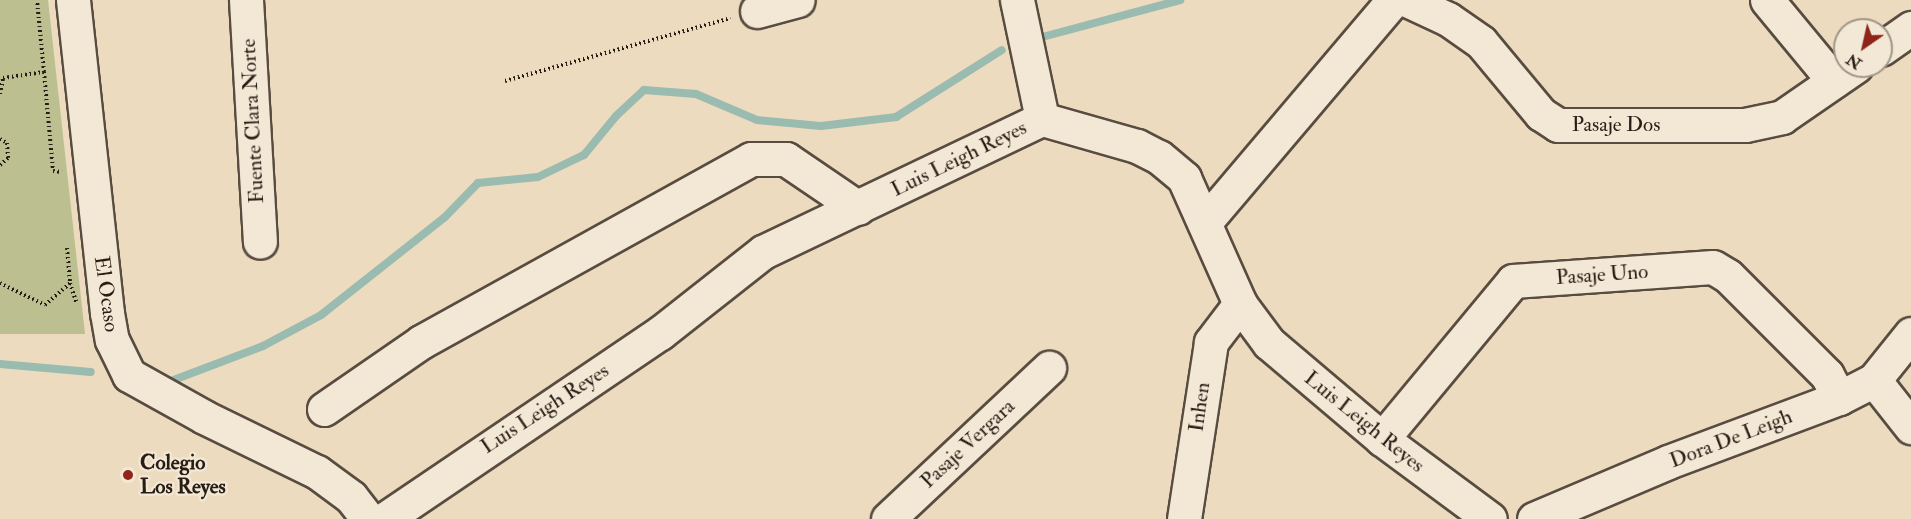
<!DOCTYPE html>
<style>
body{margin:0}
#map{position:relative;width:1911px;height:519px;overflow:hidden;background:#eddbbf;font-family:"IM FELL Double Pica",serif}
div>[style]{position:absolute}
.green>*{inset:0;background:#bcbf90}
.stream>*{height:8px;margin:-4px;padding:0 4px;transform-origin:4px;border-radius:4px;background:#99bbb0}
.path>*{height:4px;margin-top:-2px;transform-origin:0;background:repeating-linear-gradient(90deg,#271d15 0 1.5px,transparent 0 4.5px)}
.roads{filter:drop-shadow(2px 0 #584c40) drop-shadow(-2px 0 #584c40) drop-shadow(0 2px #584c40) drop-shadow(0 -2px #584c40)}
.minor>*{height:33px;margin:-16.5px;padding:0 16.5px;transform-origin:16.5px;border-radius:16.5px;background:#f3e8d5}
.dots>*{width:16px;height:16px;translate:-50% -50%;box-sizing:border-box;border:3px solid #f3e8d5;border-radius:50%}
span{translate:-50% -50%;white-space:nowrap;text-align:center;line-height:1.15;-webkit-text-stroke:4.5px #f3e8d5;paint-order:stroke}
.street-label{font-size:21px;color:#271d15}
.poi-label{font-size:21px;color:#271d15;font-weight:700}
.left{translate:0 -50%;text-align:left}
.north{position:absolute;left:1833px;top:18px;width:60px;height:60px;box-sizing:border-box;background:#f3e8d5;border:2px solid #a19788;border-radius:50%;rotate:214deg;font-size:16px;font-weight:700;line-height:24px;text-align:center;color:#271d15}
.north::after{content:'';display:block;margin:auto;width:21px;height:27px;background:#8f2418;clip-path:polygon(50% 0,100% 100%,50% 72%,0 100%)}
</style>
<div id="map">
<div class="green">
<i style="clip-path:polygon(0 0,48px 0,85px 334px,0 334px)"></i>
</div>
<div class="stream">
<i style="left:1046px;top:36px;width:139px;rotate:-15deg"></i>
<i style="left:0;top:364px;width:91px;rotate:5deg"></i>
<i style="left:163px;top:384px;width:107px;rotate:-20.8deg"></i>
<i style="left:263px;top:346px;width:66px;rotate:-28.1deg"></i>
<i style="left:321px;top:315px;width:157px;rotate:-38.3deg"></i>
<i style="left:444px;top:218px;width:49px;rotate:-45.8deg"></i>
<i style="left:478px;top:183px;width:60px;rotate:-5.7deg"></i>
<i style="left:538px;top:177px;width:51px;rotate:-25.6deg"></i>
<i style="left:584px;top:155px;width:50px;rotate:-50.6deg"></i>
<i style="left:616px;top:116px;width:38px;rotate:-43deg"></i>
<i style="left:644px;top:90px;width:52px;rotate:4.4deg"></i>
<i style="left:696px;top:94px;width:66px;rotate:23.1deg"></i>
<i style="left:757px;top:120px;width:64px;rotate:5.4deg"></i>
<i style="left:821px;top:126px;width:76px;rotate:-6.8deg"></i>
<i style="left:896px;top:117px;width:125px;rotate:-32.3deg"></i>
</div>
<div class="path">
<i style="left:44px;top:72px;width:99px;rotate:84.8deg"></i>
<i style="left:53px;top:171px;width:9px;rotate:6deg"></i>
<i style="left:505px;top:81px;width:234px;rotate:-15.6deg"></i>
<i style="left:0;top:94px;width:16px;rotate:-79deg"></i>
<i style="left:3px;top:78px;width:41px;rotate:-8.3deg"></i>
<i style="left:44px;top:72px;width:72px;rotate:-95.6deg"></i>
<i style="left:0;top:139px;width:8px;rotate:30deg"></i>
<i style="left:7px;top:143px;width:15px;rotate:86deg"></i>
<i style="left:8px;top:158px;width:11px;rotate:139deg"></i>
<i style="left:67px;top:248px;width:35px;rotate:85deg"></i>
<i style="left:0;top:283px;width:50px;rotate:26.1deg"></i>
<i style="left:45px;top:305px;width:33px;rotate:-41deg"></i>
<i style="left:70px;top:283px;width:20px;rotate:72deg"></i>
</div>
<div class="roads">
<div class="minor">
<i style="left:73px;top:0;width:315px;rotate:83.8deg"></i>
<i style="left:107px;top:313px;width:27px;rotate:80deg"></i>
<i style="left:112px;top:340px;width:39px;rotate:64deg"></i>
<i style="left:129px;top:375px;width:86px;rotate:29.2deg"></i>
<i style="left:204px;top:417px;width:126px;rotate:26deg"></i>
<i style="left:317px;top:472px;width:42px;rotate:36.3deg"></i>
<i style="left:351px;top:497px;width:28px;rotate:52deg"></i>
<i style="left:246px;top:0;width:242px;rotate:86.7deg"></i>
<i style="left:1017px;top:0;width:122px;rotate:78.1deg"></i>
<i style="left:1407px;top:0;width:45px;rotate:24.9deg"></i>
<i style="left:1448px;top:19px;width:40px;rotate:34.9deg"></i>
<i style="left:1481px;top:42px;width:94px;rotate:50.2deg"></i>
<i style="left:1541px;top:114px;width:20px;rotate:33deg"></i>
<i style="left:1558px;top:125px;width:187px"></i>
<i style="left:1745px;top:125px;width:38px;rotate:-12deg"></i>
<i style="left:1782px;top:117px;width:90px;rotate:-34.6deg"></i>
<i style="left:1767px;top:0;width:105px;rotate:50.4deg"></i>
<i style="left:757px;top:11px;width:42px;rotate:-15deg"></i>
<i style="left:1881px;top:49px;width:37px;rotate:-35deg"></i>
<i style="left:1205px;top:222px;width:291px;rotate:-49.7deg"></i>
<i style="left:1874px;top:380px;width:60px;rotate:51.8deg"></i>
<i style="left:324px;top:409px;width:118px;rotate:-34.6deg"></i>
<i style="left:421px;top:342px;width:377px;rotate:-29deg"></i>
<i style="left:751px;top:159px;width:35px"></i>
<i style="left:786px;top:159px;width:87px;rotate:34.2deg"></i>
<i style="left:1382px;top:439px;width:205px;rotate:-50.3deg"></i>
<i style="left:1513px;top:281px;width:200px;rotate:-4deg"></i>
<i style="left:1713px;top:267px;width:17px;rotate:31deg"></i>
<i style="left:1728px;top:276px;width:140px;rotate:45deg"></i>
<i style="left:1827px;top:375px;width:26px;rotate:62deg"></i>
<i style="left:385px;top:519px;width:332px;rotate:-34.1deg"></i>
<i style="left:660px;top:333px;width:131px;rotate:-38.2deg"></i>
<i style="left:763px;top:252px;width:309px;rotate:-25.5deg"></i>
<i style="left:1042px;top:119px;width:99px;rotate:15.9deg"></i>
<i style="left:1137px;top:146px;width:25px;rotate:27deg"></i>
<i style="left:1159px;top:157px;width:33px;rotate:40deg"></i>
<i style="left:1184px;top:178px;width:138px;rotate:66deg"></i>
<i style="left:1240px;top:304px;width:49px;rotate:53.4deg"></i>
<i style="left:1269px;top:343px;width:148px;rotate:40.3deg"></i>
<i style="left:1382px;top:439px;width:134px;rotate:36.5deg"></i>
<i style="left:888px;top:519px;width:221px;rotate:-43.2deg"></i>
<i style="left:1184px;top:519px;width:179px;rotate:-81.3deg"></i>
<i style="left:1211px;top:342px;width:48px;rotate:-52.7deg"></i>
<i style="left:1534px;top:519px;width:146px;rotate:-23deg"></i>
<i style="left:1668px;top:462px;width:183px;rotate:-20.5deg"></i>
<i style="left:1839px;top:398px;width:39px;rotate:-27deg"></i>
<i style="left:1874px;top:380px;width:59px;rotate:-51.2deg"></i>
</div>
</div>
<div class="dots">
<i style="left:128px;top:475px;background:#8f2418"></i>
</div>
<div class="street-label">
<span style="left:253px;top:121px;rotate:-93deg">Fuente Clara Norte</span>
<span style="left:1616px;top:125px">Pasaje Dos</span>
<span style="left:959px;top:159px;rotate:-26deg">Luis Leigh Reyes</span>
<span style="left:1602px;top:275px;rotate:-4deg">Pasaje Uno</span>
<span style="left:106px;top:294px;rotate:82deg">El Ocaso</span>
<span style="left:1200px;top:407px;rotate:-82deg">Inhen</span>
<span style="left:545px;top:409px;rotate:-33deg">Luis Leigh Reyes</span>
<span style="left:1364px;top:422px;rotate:39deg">Luis Leigh Reyes</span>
<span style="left:1731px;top:439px;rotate:-21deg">Dora De Leigh</span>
<span style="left:968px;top:444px;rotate:-43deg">Pasaje Vergara</span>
</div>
<div class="poi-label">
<span class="left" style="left:140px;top:475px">Colegio<br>Los Reyes</span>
</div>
<div class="north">N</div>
</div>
